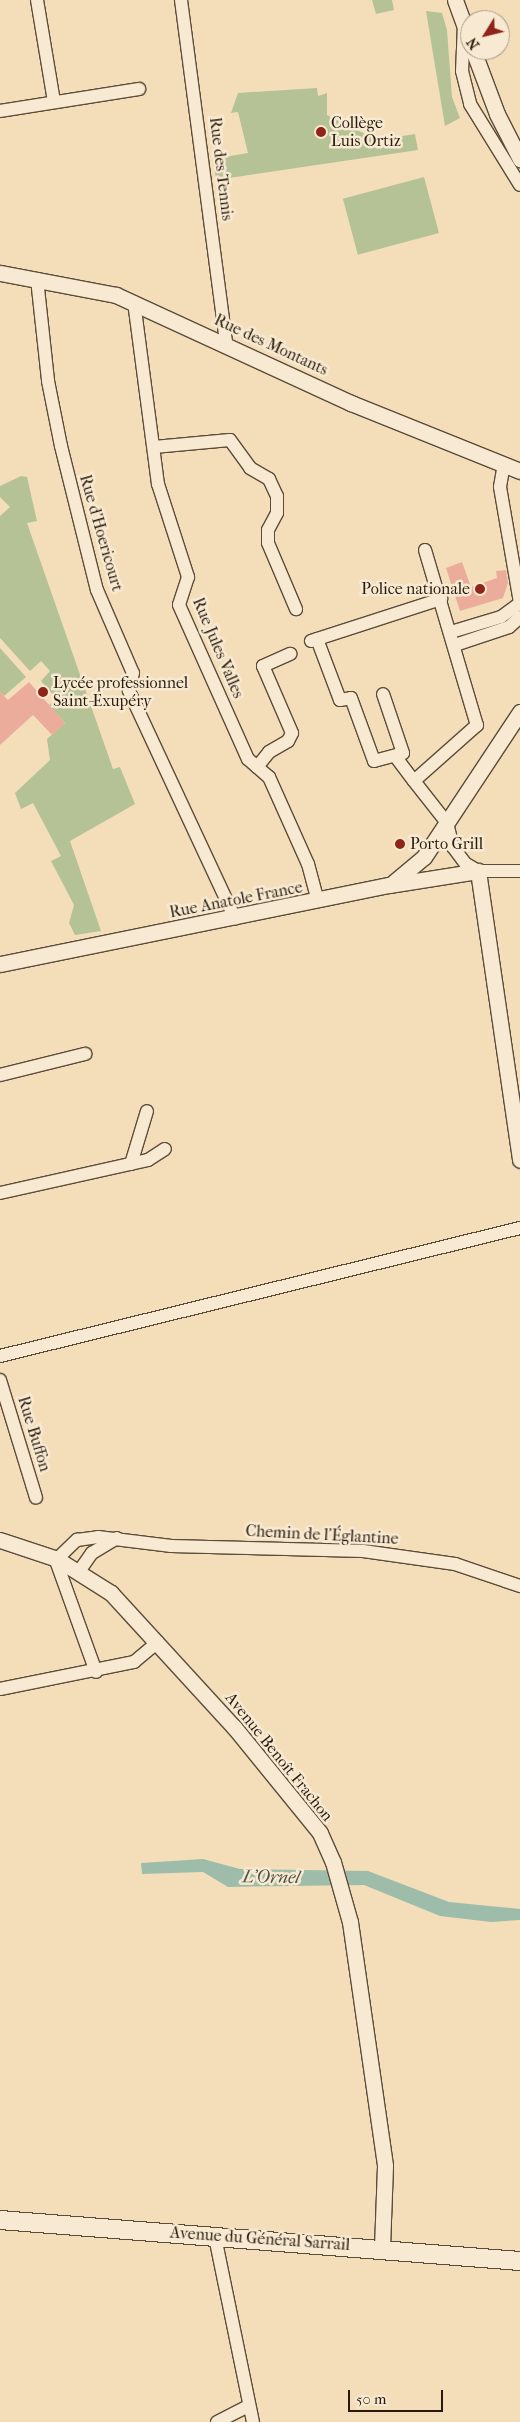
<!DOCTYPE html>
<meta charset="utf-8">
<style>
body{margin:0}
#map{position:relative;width:520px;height:2422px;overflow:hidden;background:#f4deba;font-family:"IM FELL French Canon",serif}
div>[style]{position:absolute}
.green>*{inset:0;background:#b5c295;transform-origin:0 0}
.water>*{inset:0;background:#9dbdaa}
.building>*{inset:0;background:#ecac9b}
.roads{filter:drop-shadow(1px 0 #5b4c39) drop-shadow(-1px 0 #5b4c39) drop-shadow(0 1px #5b4c39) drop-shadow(0 -1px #5b4c39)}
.minor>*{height:12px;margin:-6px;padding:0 6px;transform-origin:6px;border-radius:6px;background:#f8ead2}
.tertiary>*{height:15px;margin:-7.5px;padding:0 7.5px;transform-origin:7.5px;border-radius:7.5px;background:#f8ead2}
.secondary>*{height:18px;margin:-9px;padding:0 9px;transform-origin:9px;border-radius:9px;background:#f8ead2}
.dots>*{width:14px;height:14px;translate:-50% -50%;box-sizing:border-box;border:2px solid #f8ead2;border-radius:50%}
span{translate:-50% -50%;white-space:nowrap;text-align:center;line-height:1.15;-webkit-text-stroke:5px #f8ead2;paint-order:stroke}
.poi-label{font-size:16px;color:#281b0e}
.left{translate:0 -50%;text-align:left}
.right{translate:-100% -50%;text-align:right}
.street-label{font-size:16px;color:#281b0e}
.water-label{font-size:18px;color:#515445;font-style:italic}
.north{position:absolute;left:460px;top:10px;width:50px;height:50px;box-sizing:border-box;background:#f8ead2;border:1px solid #a59784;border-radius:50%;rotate:234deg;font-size:14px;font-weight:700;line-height:20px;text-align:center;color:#281b0e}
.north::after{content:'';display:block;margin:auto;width:18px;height:22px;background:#8f2418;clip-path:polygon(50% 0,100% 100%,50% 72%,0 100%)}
.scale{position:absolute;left:348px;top:2390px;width:95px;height:22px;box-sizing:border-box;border:2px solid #281b0e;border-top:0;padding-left:6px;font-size:15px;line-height:18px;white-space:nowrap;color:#281b0e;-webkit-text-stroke:4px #f8ead2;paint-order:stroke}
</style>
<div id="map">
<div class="green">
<i style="clip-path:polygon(372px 0,392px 0,394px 10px,376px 14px)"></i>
<i style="clip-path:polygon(426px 11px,442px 13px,447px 30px,452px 97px,460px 118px,445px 126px)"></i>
<i style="clip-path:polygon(317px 88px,318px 96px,327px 93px,327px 115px,377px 140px,415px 134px,418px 150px,216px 180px,213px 159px,248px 153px,238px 112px,231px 113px,238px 93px)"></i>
<i style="left:424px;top:177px;width:58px;height:84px;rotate:75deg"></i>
<i style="clip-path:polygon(21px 476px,27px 477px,37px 521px,27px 523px,113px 769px,120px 767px,135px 804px,70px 841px,101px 931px,75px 935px,69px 923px,74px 905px,51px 861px,61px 856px,33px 803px,21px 809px,15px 793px,50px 760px,47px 739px,65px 723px,49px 705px,56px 698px,41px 681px,50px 671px,41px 661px,30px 671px,0 638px,0 516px,10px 507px,0 497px,0 486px)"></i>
<i style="clip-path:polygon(0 648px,26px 677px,4px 696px,0 692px)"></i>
</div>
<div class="water">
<i style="clip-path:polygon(203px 1859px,240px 1869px,368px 1871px,449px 1902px,520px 1909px,520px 1920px,491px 1922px,440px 1916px,364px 1885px,228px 1887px,203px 1872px,142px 1874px,141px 1863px)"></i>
</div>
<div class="building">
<i style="clip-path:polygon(462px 562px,471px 587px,497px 578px,496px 571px,506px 570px,508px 583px,503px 598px,460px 611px,446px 568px)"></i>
<i style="clip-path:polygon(29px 682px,65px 723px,52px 735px,33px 715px,0 745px,0 692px,8px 700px)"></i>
</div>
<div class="roads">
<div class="minor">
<i style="left:37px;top:0;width:103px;rotate:80.5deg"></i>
<i style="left:181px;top:0;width:346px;rotate:82.5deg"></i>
<i style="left:464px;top:24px;width:47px;rotate:92.4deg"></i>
<i style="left:462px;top:71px;width:34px;rotate:76deg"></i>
<i style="left:470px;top:104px;width:95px;rotate:58.3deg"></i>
<i style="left:0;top:111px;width:141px;rotate:-9deg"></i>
<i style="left:37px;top:279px;width:103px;rotate:83.8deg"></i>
<i style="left:48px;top:381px;width:66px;rotate:78.7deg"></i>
<i style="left:61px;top:446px;width:148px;rotate:76deg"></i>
<i style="left:97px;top:590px;width:90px;rotate:66.6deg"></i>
<i style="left:133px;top:673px;width:18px;rotate:103deg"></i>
<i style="left:129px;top:691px;width:251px;rotate:65deg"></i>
<i style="left:134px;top:302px;width:184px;rotate:82.5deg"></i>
<i style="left:158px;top:484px;width:98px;rotate:72.1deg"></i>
<i style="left:188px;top:577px;width:29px;rotate:108deg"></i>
<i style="left:179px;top:605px;width:169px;rotate:65.9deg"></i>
<i style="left:248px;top:759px;width:28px;rotate:41deg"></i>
<i style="left:269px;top:777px;width:95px;rotate:65.9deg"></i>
<i style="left:308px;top:864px;width:38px;rotate:75deg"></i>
<i style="left:154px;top:447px;width:76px;rotate:-5.3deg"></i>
<i style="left:230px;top:440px;width:34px;rotate:54deg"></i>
<i style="left:250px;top:468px;width:22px;rotate:30deg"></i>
<i style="left:269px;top:479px;width:19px;rotate:65deg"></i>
<i style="left:277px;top:496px;width:17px;rotate:90deg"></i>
<i style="left:277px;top:513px;width:19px;rotate:118deg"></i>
<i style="left:268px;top:530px;width:13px;rotate:90deg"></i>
<i style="left:268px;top:543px;width:72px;rotate:67deg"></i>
<i style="left:504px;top:464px;width:23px;rotate:100deg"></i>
<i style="left:500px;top:487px;width:118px;rotate:80.2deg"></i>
<i style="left:425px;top:550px;width:183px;rotate:73.5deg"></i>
<i style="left:477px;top:725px;width:84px;rotate:138.4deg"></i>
<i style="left:414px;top:781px;width:53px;rotate:51.8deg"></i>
<i style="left:447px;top:823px;width:25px;rotate:76deg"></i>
<i style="left:453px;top:847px;width:21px;rotate:53deg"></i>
<i style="left:466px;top:864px;width:14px;rotate:30deg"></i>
<i style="left:478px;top:871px;width:42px"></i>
<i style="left:451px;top:632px;width:52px;rotate:-16.7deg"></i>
<i style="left:501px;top:617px;width:24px;rotate:-36deg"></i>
<i style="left:317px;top:639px;width:65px;rotate:69.3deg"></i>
<i style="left:340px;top:700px;width:11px;rotate:-10deg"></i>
<i style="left:351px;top:698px;width:67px;rotate:69.9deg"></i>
<i style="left:374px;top:761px;width:30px;rotate:-15deg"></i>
<i style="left:403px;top:753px;width:62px;rotate:-108.7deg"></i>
<i style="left:311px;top:641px;width:137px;rotate:-17.9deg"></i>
<i style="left:455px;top:645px;width:57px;rotate:-18.4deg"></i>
<i style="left:509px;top:627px;width:15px;rotate:-42deg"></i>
<i style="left:395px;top:756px;width:31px;rotate:53deg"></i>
<i style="left:257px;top:767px;width:19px;rotate:-51deg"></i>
<i style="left:269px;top:752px;width:22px;rotate:-30deg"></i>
<i style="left:288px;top:741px;width:9px;rotate:-63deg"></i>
<i style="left:292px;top:733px;width:73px;rotate:-113.4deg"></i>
<i style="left:263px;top:666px;width:30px;rotate:-24deg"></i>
<i style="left:0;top:1075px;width:88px;rotate:-13.9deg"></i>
<i style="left:131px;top:1164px;width:55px;rotate:-73.2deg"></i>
<i style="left:0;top:1193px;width:152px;rotate:-12.6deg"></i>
<i style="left:148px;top:1160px;width:20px;rotate:-33deg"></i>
<i style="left:0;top:1356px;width:536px;rotate:-13.83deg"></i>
<i style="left:0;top:1380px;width:123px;rotate:73deg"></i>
<i style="left:55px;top:1558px;width:121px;rotate:70.2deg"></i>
<i style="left:57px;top:1559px;width:28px;rotate:-44deg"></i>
<i style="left:77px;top:1540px;width:21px;rotate:-8deg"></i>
<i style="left:98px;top:1537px;width:74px;rotate:7deg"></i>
<i style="left:171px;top:1546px;width:192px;rotate:1.5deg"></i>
<i style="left:363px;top:1551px;width:93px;rotate:8deg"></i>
<i style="left:455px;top:1564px;width:69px;rotate:18.7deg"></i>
<i style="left:80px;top:1570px;width:21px;rotate:-55deg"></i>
<i style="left:92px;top:1553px;width:29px;rotate:-31deg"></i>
<i style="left:0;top:1689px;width:137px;rotate:-11.4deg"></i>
<i style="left:134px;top:1662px;width:31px;rotate:-40deg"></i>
<i style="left:215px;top:2237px;width:189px;rotate:78.4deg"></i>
<i style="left:217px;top:2422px;width:36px;rotate:-27deg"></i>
</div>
<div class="tertiary">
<i style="left:455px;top:0;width:44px;rotate:69.9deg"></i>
<i style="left:473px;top:50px;width:68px;rotate:69.4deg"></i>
<i style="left:497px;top:114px;width:51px;rotate:62.9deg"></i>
<i style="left:0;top:273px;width:118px;rotate:10.7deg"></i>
<i style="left:116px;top:295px;width:259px;rotate:24.7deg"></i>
<i style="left:351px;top:403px;width:182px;rotate:21.9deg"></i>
<i style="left:394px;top:882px;width:39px;rotate:-40deg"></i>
<i style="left:424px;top:857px;width:174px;rotate:-56.5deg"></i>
<i style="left:0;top:964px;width:398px;rotate:-11.5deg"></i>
<i style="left:390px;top:885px;width:89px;rotate:-9deg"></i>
<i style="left:478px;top:871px;width:292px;rotate:81.7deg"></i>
<i style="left:0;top:1540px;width:60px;rotate:18.4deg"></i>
<i style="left:57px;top:1559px;width:64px;rotate:32.2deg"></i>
<i style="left:111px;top:1593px;width:182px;rotate:47.5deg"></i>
<i style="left:234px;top:1727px;width:136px;rotate:50.9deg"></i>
<i style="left:320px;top:1833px;width:32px;rotate:66deg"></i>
<i style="left:333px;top:1862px;width:62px;rotate:74.2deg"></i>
<i style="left:350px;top:1922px;width:246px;rotate:81.8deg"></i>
<i style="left:385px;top:2166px;width:82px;rotate:92.1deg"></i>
</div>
<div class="secondary">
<i style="left:0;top:2220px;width:522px;rotate:4.51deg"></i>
</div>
</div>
<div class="dots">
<i style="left:321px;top:132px;background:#8f2418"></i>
<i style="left:480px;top:589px;background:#8f2418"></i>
<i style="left:43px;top:692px;background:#8f2418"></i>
<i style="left:400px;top:844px;background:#8f2418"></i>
</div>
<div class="poi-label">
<span class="left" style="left:331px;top:132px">Collège<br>Luis Ortiz</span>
<span class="right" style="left:470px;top:589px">Police nationale</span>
<span class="left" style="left:53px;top:692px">Lycée professionnel<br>Saint-Exupéry</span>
<span class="left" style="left:410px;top:844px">Porto Grill</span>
</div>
<div class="street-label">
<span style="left:221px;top:169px;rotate:83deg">Rue des Tennis</span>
<span style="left:271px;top:345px;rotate:25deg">Rue des Montants</span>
<span style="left:101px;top:533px;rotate:74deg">Rue d'Hoericourt</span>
<span style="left:218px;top:648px;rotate:67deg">Rue Jules Valles</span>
<span style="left:236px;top:900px;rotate:-11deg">Rue Anatole France</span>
<span style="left:34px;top:1434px;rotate:73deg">Rue Buffon</span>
<span style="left:322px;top:1535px;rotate:3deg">Chemin de l'Églantine</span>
<span style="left:279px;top:1757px;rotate:51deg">Avenue Benoît Frachon</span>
<span style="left:260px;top:2239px;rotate:4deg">Avenue du Général Sarrail</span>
</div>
<div class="water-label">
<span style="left:271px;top:1878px;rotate:1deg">L'Ornel</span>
</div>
<div class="north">N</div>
<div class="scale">50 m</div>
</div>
